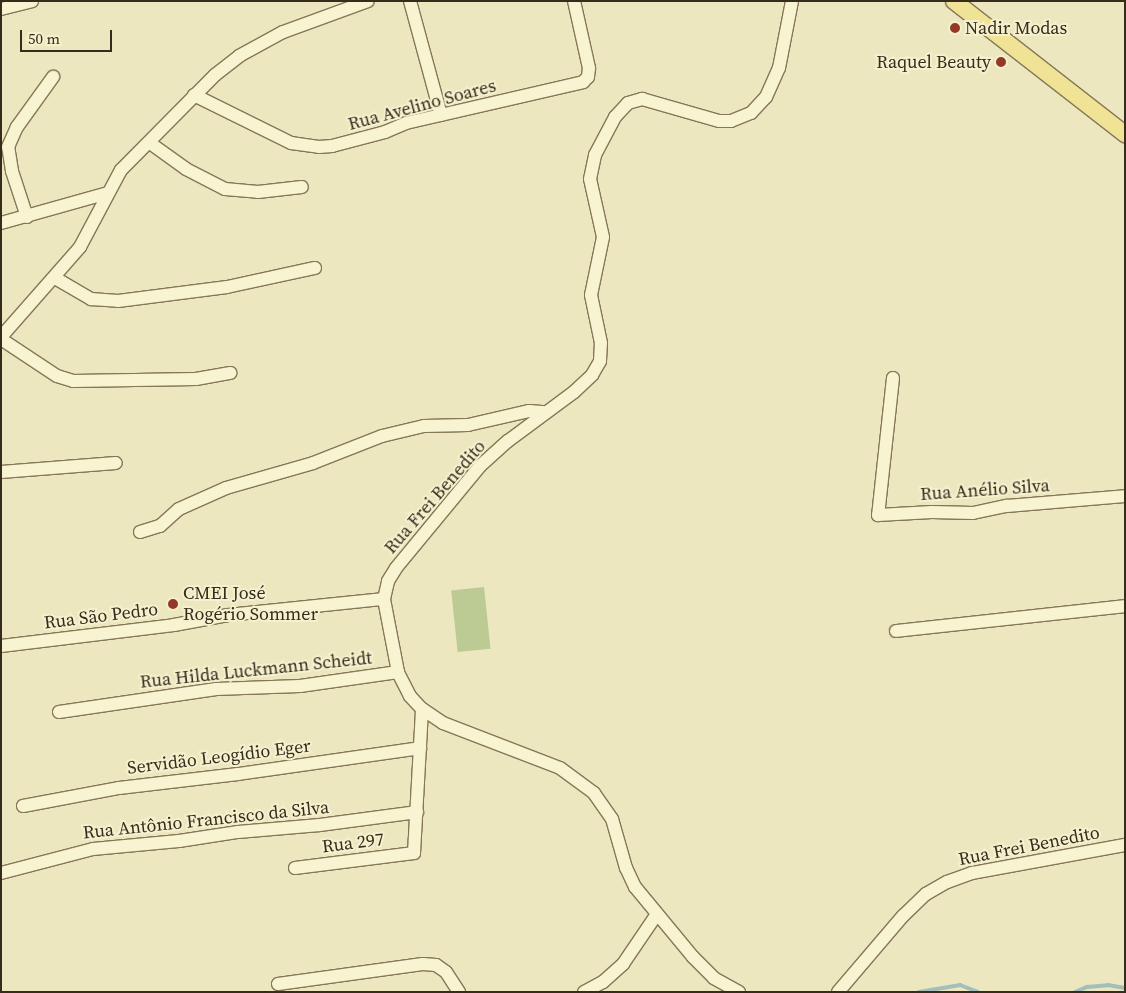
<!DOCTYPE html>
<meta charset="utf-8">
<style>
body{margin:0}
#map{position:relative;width:1126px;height:993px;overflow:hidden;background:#ede7bf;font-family:"Source Serif 4",serif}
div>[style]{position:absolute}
.green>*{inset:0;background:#bbcb93;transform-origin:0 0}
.stream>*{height:4px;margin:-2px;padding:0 2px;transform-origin:2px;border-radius:2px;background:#a2bfbb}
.roads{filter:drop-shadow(1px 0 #857757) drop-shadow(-1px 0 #857757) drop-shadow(0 1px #857757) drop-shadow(0 -1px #857757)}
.minor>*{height:12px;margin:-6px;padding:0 6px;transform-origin:6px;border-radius:6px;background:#f8f3d1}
.major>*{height:16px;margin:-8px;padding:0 8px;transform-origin:8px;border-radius:8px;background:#f1e396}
.dots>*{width:14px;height:14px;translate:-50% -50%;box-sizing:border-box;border:2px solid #f5f0ce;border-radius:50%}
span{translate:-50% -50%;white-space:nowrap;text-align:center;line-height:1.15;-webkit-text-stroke:4px #f5f0ce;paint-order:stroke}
.poi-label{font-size:18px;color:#352c1c}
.left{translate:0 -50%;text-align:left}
.right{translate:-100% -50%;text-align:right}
.street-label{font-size:18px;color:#352c1c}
.frame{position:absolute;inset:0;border:2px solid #352c1c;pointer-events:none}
.scale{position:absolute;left:20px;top:30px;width:92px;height:22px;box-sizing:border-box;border:2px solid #352c1c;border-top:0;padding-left:6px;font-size:15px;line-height:18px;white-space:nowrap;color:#352c1c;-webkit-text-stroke:4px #f5f0ce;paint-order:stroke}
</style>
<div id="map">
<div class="green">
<i style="left:484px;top:587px;width:62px;height:33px;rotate:84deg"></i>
</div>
<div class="stream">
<i style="left:919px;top:992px;width:42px;rotate:-9.7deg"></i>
<i style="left:960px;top:985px;width:19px;rotate:21deg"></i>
<i style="left:1075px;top:992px;width:13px;rotate:-23deg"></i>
<i style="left:1087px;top:987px;width:21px;rotate:-5deg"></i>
<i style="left:1108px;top:985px;width:17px;rotate:10deg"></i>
</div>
<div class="roads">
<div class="minor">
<i style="left:410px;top:1px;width:118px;rotate:74.8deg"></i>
<i style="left:1px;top:9px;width:32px;rotate:-14deg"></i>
<i style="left:194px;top:95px;width:108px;rotate:26.3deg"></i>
<i style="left:291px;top:143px;width:28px;rotate:8deg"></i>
<i style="left:319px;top:147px;width:13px;rotate:-4deg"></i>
<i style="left:332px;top:146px;width:55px;rotate:-14.8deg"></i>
<i style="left:385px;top:132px;width:23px;rotate:-23deg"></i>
<i style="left:406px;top:123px;width:182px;rotate:-13deg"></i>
<i style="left:583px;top:82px;width:7px;rotate:-45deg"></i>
<i style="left:588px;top:77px;width:9px;rotate:-84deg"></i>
<i style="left:589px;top:68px;width:69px;rotate:-102.6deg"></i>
<i style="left:150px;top:143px;width:44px;rotate:35.8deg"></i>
<i style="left:186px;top:169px;width:44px;rotate:27.1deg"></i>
<i style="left:225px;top:189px;width:33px;rotate:5deg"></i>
<i style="left:258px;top:192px;width:44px;rotate:-6.5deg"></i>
<i style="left:27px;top:217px;width:48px;rotate:-108.1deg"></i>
<i style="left:12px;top:171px;width:24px;rotate:-99deg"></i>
<i style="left:8px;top:147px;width:22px;rotate:-66deg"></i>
<i style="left:17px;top:127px;width:62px;rotate:-54.2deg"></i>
<i style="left:1px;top:223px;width:111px;rotate:-15.7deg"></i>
<i style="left:55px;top:278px;width:42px;rotate:30.3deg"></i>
<i style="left:91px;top:299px;width:27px;rotate:4deg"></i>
<i style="left:118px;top:301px;width:110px;rotate:-7.3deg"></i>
<i style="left:227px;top:287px;width:90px;rotate:-12.2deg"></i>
<i style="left:1px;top:337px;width:120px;rotate:-48.7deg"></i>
<i style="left:80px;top:247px;width:87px;rotate:-62deg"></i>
<i style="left:121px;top:170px;width:134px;rotate:-45.3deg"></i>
<i style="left:215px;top:75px;width:31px;rotate:-38deg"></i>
<i style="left:239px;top:56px;width:50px;rotate:-28.6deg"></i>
<i style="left:283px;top:32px;width:90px;rotate:-20deg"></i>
<i style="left:1px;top:339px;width:67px;rotate:33.5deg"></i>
<i style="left:57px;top:376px;width:17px;rotate:17deg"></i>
<i style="left:73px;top:381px;width:123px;rotate:-0.9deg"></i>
<i style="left:196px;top:379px;width:35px;rotate:-10deg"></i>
<i style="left:893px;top:378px;width:138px;rotate:96.2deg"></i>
<i style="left:878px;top:515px;width:54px;rotate:-3.2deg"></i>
<i style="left:932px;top:512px;width:41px;rotate:1.4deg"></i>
<i style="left:973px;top:513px;width:35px;rotate:-12deg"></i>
<i style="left:1007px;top:506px;width:118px;rotate:-4.8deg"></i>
<i style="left:1px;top:472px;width:115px;rotate:-4.5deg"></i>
<i style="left:140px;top:532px;width:21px;rotate:-17deg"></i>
<i style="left:160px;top:526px;width:25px;rotate:-42deg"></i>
<i style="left:179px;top:509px;width:51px;rotate:-24.1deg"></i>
<i style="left:226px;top:488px;width:91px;rotate:-16deg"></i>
<i style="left:313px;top:463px;width:74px;rotate:-21.4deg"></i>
<i style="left:382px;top:436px;width:43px;rotate:-13.4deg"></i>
<i style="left:424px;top:426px;width:44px;rotate:-1.3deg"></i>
<i style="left:468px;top:425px;width:63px;rotate:-12.9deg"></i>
<i style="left:529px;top:411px;width:16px;rotate:4deg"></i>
<i style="left:896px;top:631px;width:230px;rotate:-6.2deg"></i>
<i style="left:1px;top:646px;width:174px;rotate:-6.9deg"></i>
<i style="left:174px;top:625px;width:55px;rotate:-10.5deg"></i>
<i style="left:228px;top:615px;width:157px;rotate:-5.9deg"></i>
<i style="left:59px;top:712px;width:159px;rotate:-8.3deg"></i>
<i style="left:216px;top:689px;width:84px;rotate:-2deg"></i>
<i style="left:300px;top:686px;width:99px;rotate:-8.1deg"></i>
<i style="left:23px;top:806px;width:98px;rotate:-10.6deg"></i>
<i style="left:119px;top:788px;width:120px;rotate:-6.7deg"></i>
<i style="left:238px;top:774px;width:184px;rotate:-8.1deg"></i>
<i style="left:295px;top:868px;width:120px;rotate:-7.2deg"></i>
<i style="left:414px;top:853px;width:144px;rotate:-86.8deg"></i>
<i style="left:1px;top:873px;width:95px;rotate:-14.6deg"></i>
<i style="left:93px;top:849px;width:86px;rotate:-5.3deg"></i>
<i style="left:179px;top:841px;width:60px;rotate:-8.7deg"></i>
<i style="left:238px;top:832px;width:82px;rotate:-4.9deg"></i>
<i style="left:320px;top:825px;width:98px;rotate:-7.6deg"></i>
<i style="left:278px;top:984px;width:146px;rotate:-7.9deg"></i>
<i style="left:423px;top:964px;width:13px;rotate:4deg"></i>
<i style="left:436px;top:965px;width:12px;rotate:35deg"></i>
<i style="left:446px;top:972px;width:24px;rotate:57deg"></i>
<i style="left:584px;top:992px;width:21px;rotate:-28deg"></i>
<i style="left:603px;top:982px;width:27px;rotate:-42deg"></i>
<i style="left:623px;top:964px;width:60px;rotate:-55.8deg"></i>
<i style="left:739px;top:992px;width:29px;rotate:-151deg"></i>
<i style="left:714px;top:978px;width:30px;rotate:-135deg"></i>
<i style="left:693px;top:957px;width:91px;rotate:-129.6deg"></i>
<i style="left:635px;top:887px;width:21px;rotate:-115deg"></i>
<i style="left:626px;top:868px;width:51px;rotate:-105.9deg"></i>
<i style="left:612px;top:819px;width:32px;rotate:-125deg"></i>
<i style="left:594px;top:793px;width:42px;rotate:-143.7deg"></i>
<i style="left:560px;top:768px;width:125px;rotate:-159deg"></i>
<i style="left:443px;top:723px;width:25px;rotate:-146deg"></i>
<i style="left:422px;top:709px;width:18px;rotate:-133deg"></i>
<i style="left:410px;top:696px;width:27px;rotate:-117deg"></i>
<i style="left:398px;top:672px;width:74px;rotate:-100.9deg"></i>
<i style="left:384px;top:599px;width:18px;rotate:-77deg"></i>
<i style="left:388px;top:581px;width:15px;rotate:-58deg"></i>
<i style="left:396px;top:568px;width:132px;rotate:-50.5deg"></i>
<i style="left:480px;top:466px;width:38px;rotate:-42deg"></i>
<i style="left:508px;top:441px;width:82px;rotate:-36.6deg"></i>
<i style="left:574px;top:392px;width:25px;rotate:-43deg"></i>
<i style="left:592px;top:375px;width:16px;rotate:-60deg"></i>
<i style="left:600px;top:361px;width:18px;rotate:-87deg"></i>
<i style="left:601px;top:343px;width:49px;rotate:-101.8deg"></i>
<i style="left:591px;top:295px;width:59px;rotate:-78.3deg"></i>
<i style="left:603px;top:237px;width:59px;rotate:-102.6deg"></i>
<i style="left:590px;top:179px;width:25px;rotate:-78deg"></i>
<i style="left:595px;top:155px;width:43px;rotate:-62.2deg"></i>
<i style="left:615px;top:117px;width:19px;rotate:-47deg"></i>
<i style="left:628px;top:103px;width:15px;rotate:-16deg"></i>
<i style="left:642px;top:99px;width:80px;rotate:15.9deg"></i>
<i style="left:719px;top:121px;width:12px"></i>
<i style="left:731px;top:121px;width:22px;rotate:-22deg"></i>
<i style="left:751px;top:113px;width:22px;rotate:-47deg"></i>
<i style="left:766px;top:97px;width:32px;rotate:-66deg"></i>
<i style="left:779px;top:68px;width:68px;rotate:-79deg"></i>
<i style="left:838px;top:992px;width:100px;rotate:-49.5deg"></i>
<i style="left:903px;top:916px;width:32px;rotate:-44deg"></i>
<i style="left:926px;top:894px;width:24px;rotate:-30deg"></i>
<i style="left:947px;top:882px;width:27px;rotate:-20deg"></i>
<i style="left:972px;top:873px;width:156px;rotate:-10.4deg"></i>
</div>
<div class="major">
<i style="left:954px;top:1px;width:217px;rotate:37.9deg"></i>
</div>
</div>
<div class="dots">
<i style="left:955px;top:28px;background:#943828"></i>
<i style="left:1001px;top:62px;background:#943828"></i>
<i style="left:173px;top:604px;background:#943828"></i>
</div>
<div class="poi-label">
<span class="left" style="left:965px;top:28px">Nadir Modas</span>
<span class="right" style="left:991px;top:62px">Raquel Beauty</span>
<span class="left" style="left:183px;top:604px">CMEI José<br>Rogério Sommer</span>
</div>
<div class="street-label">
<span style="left:422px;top:105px;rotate:-15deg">Rua Avelino Soares</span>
<span style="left:985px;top:490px;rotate:-4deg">Rua Anélio Silva</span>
<span style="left:435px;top:497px;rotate:-49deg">Rua Frei Benedito</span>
<span style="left:101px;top:616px;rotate:-7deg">Rua São Pedro</span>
<span style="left:256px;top:670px;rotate:-6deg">Rua Hilda Luckmann Scheidt</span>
<span style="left:219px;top:757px;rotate:-7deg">Servidão Leogídio Eger</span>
<span style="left:206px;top:820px;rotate:-6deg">Rua Antônio Francisco da Silva</span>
<span style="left:353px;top:843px;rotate:-7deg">Rua 297</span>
<span style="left:1029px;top:846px;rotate:-11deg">Rua Frei Benedito</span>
</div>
<div class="frame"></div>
<div class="scale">50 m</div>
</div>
